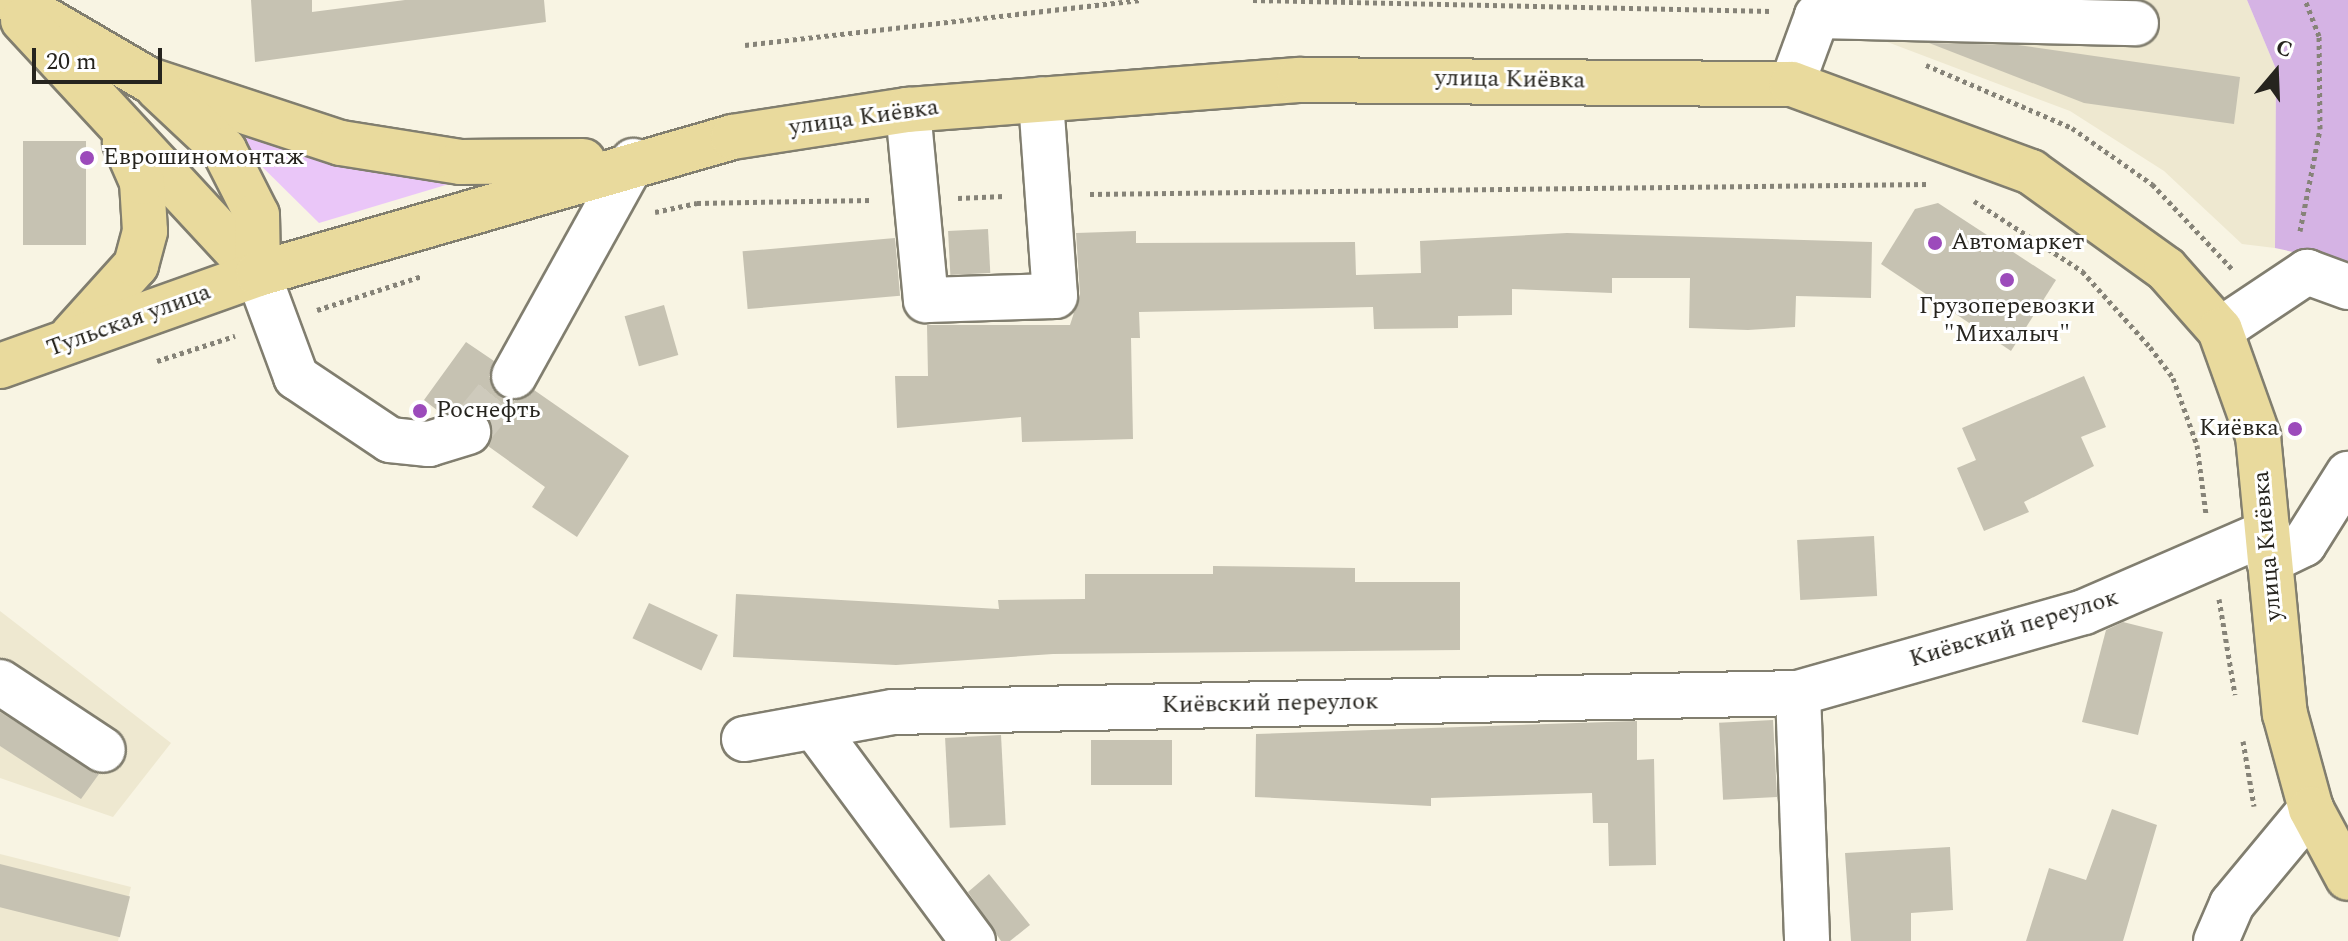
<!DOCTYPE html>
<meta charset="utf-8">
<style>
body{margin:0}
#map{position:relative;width:2348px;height:941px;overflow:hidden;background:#f8f4e3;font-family:Spectral,serif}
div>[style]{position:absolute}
.built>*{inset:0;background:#eee8d0}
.green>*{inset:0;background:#eac6f8}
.forest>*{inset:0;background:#d5b3e4}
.building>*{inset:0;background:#c6c2b2;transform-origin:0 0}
.minor-tunnel>*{height:44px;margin-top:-22px;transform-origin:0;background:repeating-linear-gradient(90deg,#cecabc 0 44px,transparent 0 66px)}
.path>*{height:5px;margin-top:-2.5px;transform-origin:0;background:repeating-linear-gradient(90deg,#868378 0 4px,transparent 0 8px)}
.roads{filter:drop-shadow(2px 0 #817e6f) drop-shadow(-2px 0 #817e6f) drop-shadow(0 2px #817e6f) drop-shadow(0 -2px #817e6f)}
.minor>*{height:44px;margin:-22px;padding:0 22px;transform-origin:22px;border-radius:22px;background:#fff}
.major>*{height:44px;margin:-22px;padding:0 22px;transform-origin:22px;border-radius:22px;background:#e9da9d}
.dots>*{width:22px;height:22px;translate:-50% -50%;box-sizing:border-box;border:4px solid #fff;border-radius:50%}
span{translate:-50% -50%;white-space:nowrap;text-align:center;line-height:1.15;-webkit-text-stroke:6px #fff;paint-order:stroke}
.street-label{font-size:24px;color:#26241e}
.poi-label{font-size:24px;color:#26241e}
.left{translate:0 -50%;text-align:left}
.right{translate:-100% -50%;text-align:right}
.north{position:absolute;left:2236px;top:32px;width:80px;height:80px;-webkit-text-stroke:6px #fff;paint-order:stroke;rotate:19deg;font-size:22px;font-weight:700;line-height:32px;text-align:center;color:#26241e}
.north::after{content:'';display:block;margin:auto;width:28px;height:36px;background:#26241e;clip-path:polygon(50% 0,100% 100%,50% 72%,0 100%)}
.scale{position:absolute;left:32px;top:48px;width:130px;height:36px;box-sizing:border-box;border:4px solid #26241e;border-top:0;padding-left:10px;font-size:24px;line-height:28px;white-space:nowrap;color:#26241e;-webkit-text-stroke:6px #fff;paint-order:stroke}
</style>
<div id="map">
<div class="built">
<i style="clip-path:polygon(1887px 0,2247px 0,2276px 69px,2275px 248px,2242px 244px,2164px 171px,2070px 111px,1882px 40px)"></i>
<i style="clip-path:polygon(0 611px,171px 743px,113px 817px,0 778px)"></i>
<i style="clip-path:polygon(0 854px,131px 887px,118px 941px,0 941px)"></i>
</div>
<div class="green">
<i style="clip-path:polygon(215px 120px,489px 172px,319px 223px)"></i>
</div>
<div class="forest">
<i style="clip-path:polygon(2247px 0,2348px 0,2348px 264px,2275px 248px,2276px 69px)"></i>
</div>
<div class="building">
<i style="clip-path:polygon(251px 0,312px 0,312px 12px,405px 0,544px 0,546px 22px,255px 62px)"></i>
<i style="clip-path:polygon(1929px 43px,2018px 45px,2240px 77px,2234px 124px,2084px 103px)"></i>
<i style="left:23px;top:141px;width:63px;height:104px"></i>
<i style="clip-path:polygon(1938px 203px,2056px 280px,2011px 351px,1881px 264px,1915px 209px)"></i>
<i style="left:988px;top:229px;width:44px;height:40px;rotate:87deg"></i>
<i style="clip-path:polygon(1136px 231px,1136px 243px,1355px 242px,1356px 275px,1421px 273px,1420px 241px,1567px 233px,1872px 242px,1871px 298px,1796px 296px,1795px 327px,1748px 330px,1689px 328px,1690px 278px,1612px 278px,1612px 293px,1512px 289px,1512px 315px,1458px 316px,1458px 328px,1374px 329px,1373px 307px,1139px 312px,1140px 338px,1131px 338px,1133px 439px,1022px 442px,1021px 417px,897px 428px,895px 376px,928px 376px,927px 325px,1070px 325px,1080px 294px,1076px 233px)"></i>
<i style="left:895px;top:238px;width:58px;height:153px;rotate:85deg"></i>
<i style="left:664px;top:305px;width:52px;height:41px;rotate:74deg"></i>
<i style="clip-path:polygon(466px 342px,494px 361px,489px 377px,501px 397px,515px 401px,534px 390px,629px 456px,577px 537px,532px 507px,545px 487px,488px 446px,492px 425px,484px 413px,473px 408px,442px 414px,424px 400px)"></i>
<i style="clip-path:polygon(2084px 376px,2106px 427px,2081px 437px,2094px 466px,2024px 502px,2029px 512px,1984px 531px,1957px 468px,1976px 460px,1962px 428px)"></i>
<i style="left:1874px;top:536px;width:60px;height:77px;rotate:87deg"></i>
<i style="clip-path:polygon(1213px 566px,1355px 568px,1355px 582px,1460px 582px,1460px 650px,1053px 654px,896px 665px,733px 657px,736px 594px,999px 609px,998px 600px,1085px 599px,1085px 574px,1213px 574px)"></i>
<i style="left:649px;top:603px;width:76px;height:39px;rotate:25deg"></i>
<i style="clip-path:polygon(2123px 622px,2163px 632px,2138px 735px,2082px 722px,2106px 630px)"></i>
<i style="clip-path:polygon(0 712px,99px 774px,81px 799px,0 746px)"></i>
<i style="left:1773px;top:720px;width:77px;height:54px;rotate:87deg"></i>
<i style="clip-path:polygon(1637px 721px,1637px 760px,1654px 759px,1656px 865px,1609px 866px,1608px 823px,1593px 823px,1592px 793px,1431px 798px,1431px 806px,1255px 797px,1256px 734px)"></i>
<i style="left:1001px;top:735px;width:90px;height:56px;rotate:87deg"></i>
<i style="left:1172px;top:740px;width:45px;height:81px;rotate:90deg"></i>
<i style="clip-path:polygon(2112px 809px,2157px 825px,2123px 941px,2026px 941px,2049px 868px,2086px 880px)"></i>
<i style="clip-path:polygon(1950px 847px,1953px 910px,1911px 913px,1911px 941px,1851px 941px,1845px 853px)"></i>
<i style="left:0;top:864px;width:134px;height:42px;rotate:14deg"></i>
<i style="clip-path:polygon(989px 874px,1030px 925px,1010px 941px,1001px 941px,968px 892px)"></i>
</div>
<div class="minor-tunnel">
<i style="left:468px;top:432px;width:72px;rotate:-50.6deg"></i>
</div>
<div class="path">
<i style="left:1253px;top:0;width:518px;rotate:1.22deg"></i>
<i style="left:745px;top:45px;width:398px;rotate:-6.5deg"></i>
<i style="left:1926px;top:65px;width:159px;rotate:23.3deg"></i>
<i style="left:2072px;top:128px;width:98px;rotate:35deg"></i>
<i style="left:2152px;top:184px;width:117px;rotate:46.7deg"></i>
<i style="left:1090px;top:194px;width:838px;rotate:-0.68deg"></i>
<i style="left:958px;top:198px;width:46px;rotate:-2.5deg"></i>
<i style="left:1974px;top:201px;width:129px;rotate:32.9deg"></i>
<i style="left:2082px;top:271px;width:102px;rotate:48.2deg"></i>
<i style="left:2150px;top:347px;width:39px;rotate:53deg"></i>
<i style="left:2173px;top:378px;width:71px;rotate:70.3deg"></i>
<i style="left:2197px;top:445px;width:70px;rotate:82.6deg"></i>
<i style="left:655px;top:212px;width:43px;rotate:-12.1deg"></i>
<i style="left:697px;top:203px;width:175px;rotate:-1deg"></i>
<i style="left:2300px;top:231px;width:104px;rotate:-78.9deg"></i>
<i style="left:2320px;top:129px;width:93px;rotate:-90.6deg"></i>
<i style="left:2319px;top:36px;width:39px;rotate:-111deg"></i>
<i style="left:317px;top:310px;width:110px;rotate:-17.9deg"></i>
<i style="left:157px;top:361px;width:82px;rotate:-17.8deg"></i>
<i style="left:2219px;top:599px;width:97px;rotate:80.5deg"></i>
<i style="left:2243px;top:741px;width:66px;rotate:80.4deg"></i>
</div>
<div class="roads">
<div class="minor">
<i style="left:1817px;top:16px;width:319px;rotate:1.3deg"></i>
<i style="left:1792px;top:84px;width:72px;rotate:-69.8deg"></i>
<i style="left:1817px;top:16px;width:24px;rotate:-42deg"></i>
<i style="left:908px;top:110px;width:191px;rotate:84.6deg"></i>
<i style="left:926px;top:300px;width:129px;rotate:-1.8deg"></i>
<i style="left:1055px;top:296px;width:197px;rotate:-94.1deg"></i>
<i style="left:258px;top:274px;width:110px;rotate:69.7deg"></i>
<i style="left:296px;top:377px;width:113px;rotate:33.8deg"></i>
<i style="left:390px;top:440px;width:39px;rotate:6deg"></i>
<i style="left:429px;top:444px;width:41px;rotate:-17.1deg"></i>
<i style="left:2220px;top:330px;width:105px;rotate:-33.7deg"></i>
<i style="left:2307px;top:272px;width:44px;rotate:20.1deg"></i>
<i style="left:514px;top:376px;width:246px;rotate:-61deg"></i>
<i style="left:2269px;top:561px;width:39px;rotate:-26deg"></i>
<i style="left:2304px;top:544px;width:83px;rotate:-57.8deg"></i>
<i style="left:0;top:682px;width:123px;rotate:33.4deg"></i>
<i style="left:1798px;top:693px;width:248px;rotate:87.9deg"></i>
<i style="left:816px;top:729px;width:264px;rotate:53.5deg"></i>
<i style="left:744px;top:739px;width:151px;rotate:-10.3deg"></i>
<i style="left:893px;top:712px;width:905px;rotate:-1.2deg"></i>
<i style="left:1798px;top:693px;width:297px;rotate:-15.8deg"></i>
<i style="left:2084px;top:612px;width:201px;rotate:-23.5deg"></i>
<i style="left:2216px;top:941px;width:40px;rotate:-66.6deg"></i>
<i style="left:2232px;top:904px;width:124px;rotate:-50.3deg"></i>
</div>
<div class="major">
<i style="left:12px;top:0;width:159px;rotate:30.3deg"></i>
<i style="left:149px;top:80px;width:202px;rotate:18.2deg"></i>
<i style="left:341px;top:143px;width:121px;rotate:9deg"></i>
<i style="left:461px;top:162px;width:122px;rotate:-0.5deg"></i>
<i style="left:23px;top:20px;width:346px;rotate:47.2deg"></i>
<i style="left:158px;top:88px;width:91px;rotate:43.2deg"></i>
<i style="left:224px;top:150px;width:73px;rotate:63.1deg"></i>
<i style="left:257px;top:215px;width:59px;rotate:89deg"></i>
<i style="left:72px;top:336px;width:96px;rotate:-48deg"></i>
<i style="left:136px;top:265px;width:35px;rotate:-75deg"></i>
<i style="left:145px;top:231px;width:49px;rotate:-93.5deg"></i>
<i style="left:142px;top:182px;width:43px;rotate:-113.6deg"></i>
<i style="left:0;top:366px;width:274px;rotate:-19.6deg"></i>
<i style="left:258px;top:274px;width:494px;rotate:-16.1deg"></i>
<i style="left:733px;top:137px;width:177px;rotate:-8.8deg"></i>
<i style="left:908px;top:110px;width:392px;rotate:-4.4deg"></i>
<i style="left:1299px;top:80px;width:493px;rotate:0.5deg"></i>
<i style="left:1792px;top:84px;width:255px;rotate:20.2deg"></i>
<i style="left:2031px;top:172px;width:166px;rotate:35.7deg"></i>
<i style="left:2166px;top:269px;width:81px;rotate:48.5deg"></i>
<i style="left:2220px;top:330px;width:113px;rotate:70.3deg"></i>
<i style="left:2258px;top:436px;width:279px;rotate:84.5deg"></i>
<i style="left:2285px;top:714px;width:98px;rotate:74.7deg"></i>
<i style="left:2311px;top:809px;width:78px;rotate:61.8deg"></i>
</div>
</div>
<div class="dots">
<i style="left:87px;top:158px;background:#9c4bbb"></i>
<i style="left:1935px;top:243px;background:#9c4bbb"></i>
<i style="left:2007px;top:280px;background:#9c4bbb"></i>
<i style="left:420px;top:411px;background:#9c4bbb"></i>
<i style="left:2295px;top:429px;background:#9c4bbb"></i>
</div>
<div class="street-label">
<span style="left:1510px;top:80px;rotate:1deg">улица Киёвка</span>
<span style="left:864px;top:118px;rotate:-8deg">улица Киёвка</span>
<span style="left:129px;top:321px;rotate:-20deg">Тульская улица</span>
<span style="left:2268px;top:546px;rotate:-95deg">улица Киёвка</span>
<span style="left:2014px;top:629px;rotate:-17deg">Киёвский переулок</span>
<span style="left:1270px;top:704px;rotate:-1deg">Киёвский переулок</span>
</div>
<div class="poi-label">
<span class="left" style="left:103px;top:158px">Еврошиномонтаж</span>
<span class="left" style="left:1951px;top:243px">Автомаркет</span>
<span style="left:2007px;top:321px">Грузоперевозки<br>"Михалыч"</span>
<span class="left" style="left:436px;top:411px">Роснефть</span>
<span class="right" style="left:2279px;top:429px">Киёвка</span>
</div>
<div class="north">С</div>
<div class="scale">20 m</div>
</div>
